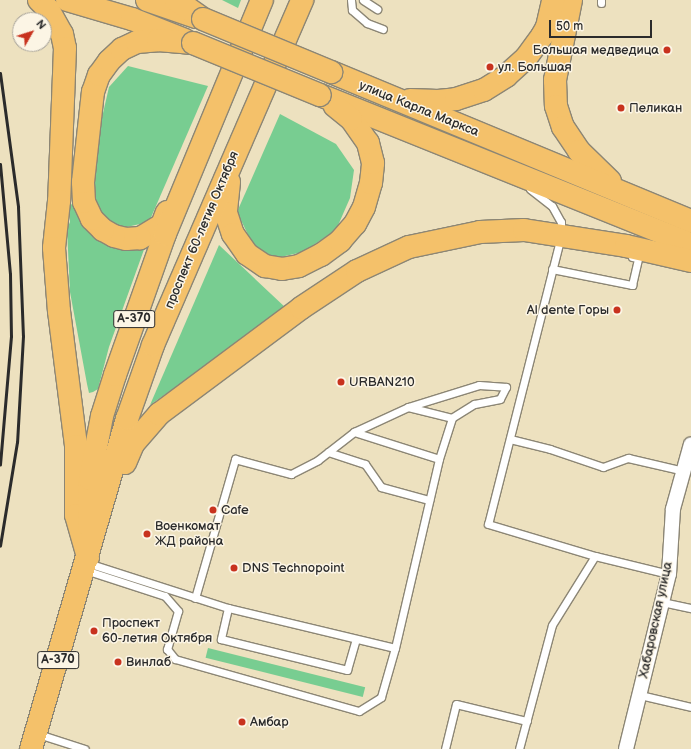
<!DOCTYPE html>
<meta charset="utf-8">
<style>
body{margin:0}
#map{position:relative;width:691px;height:749px;overflow:hidden;background:#ede1bf;font-family:"Balsamiq Sans",sans-serif}
div>[style]{position:absolute}
.green>*{inset:0;background:#78cd91;transform-origin:0 0}
.roads{filter:drop-shadow(1px 0 #8c8675) drop-shadow(-1px 0 #8c8675) drop-shadow(0 1px #8c8675) drop-shadow(0 -1px #8c8675)}
.service>*{height:7px;margin:-3.5px;padding:0 3.5px;transform-origin:3.5px;border-radius:3.5px;background:#fff}
.minor>*{height:14px;margin:-7px;padding:0 7px;transform-origin:7px;border-radius:7px;background:#fff}
.primary>*{height:22px;margin:-11px;padding:0 11px;transform-origin:11px;border-radius:11px;background:#f4c16a}
.trunk>*{height:22px;margin:-11px;padding:0 11px;transform-origin:11px;border-radius:11px;background:#f4c16a}
.rail>*{height:3px;margin:-1.5px;padding:0 1.5px;transform-origin:1.5px;border-radius:1.5px;background:#2b2b2b}
.bridges{filter:drop-shadow(1px 0 #8c8675) drop-shadow(-1px 0 #8c8675) drop-shadow(0 1px #8c8675) drop-shadow(0 -1px #8c8675)}
.trunk-bridge>*{height:22px;margin:-11px;padding:0 11px;transform-origin:11px;border-radius:11px;background:#f4c16a}
.dots>*{width:11px;height:11px;translate:-50% -50%;box-sizing:border-box;border:2px solid #fcf5e5;border-radius:50%}
span{translate:-50% -50%;white-space:nowrap;text-align:center;line-height:1.15;-webkit-text-stroke:3px #fcf5e5;paint-order:stroke}
.shield-label span{padding:1px 3px;background:#fcf5e5;border:1px solid;border-radius:3px;-webkit-text-stroke-width:0}
.shield-label{font-size:12px;color:#2b2b2b;font-weight:700}
.poi-label{font-size:13px;color:#2b2b2b}
.right{translate:-100% -50%;text-align:right}
.left{translate:0 -50%;text-align:left}
.street-label{font-size:13px;color:#2b2b2b}
.north{position:absolute;left:12px;top:12px;width:40px;height:40px;box-sizing:border-box;background:#fcf5e5;border:1px solid #a8a49b;border-radius:50%;rotate:51deg;font-size:11px;font-weight:700;line-height:16px;text-align:center;color:#2b2b2b}
.north::after{content:'';display:block;margin:auto;width:14px;height:18px;background:#c8321e;clip-path:polygon(50% 0,100% 100%,50% 72%,0 100%)}
.scale{position:absolute;left:549px;top:20px;width:103px;height:18px;box-sizing:border-box;border:2px solid #2b2b2b;border-top:0;padding-left:5px;font-size:12px;line-height:14px;white-space:nowrap;color:#2b2b2b;-webkit-text-stroke:3px #fcf5e5;paint-order:stroke}
</style>
<div id="map">
<div class="green">
<i style="clip-path:polygon(222px 0,241px 0,238px 8px)"></i>
<i style="clip-path:polygon(128px 66px,208px 86px,149px 222px,122px 228px,104px 217px,92px 192px,98px 135px,109px 87px)"></i>
<i style="clip-path:polygon(280px 114px,336px 144px,354px 170px,350px 198px,336px 230px,303px 252px,276px 258px,254px 247px,237px 212px)"></i>
<i style="clip-path:polygon(73px 202px,78px 217px,97px 238px,146px 244px,109px 347px,98px 389px,93px 392px,89px 393px,87px 384px,70px 292px,67px 229px,70px 222px,69px 208px)"></i>
<i style="clip-path:polygon(219px 245px,287px 309px,150px 405px)"></i>
<i style="left:208px;top:648px;width:162px;height:10px;rotate:14deg"></i>
</div>
<div class="roads">
<div class="service">
<i style="left:351px;top:0;width:10px;rotate:84deg"></i>
<i style="left:352px;top:10px;width:20px;rotate:41deg"></i>
<i style="left:367px;top:23px;width:17px;rotate:21deg"></i>
<i style="left:363px;top:0;width:17px;rotate:33deg"></i>
<i style="left:601px;top:3px;width:3px;rotate:-90deg"></i>
<i style="left:530px;top:189px;width:28px;rotate:38deg"></i>
<i style="left:552px;top:206px;width:18px;rotate:61deg"></i>
<i style="left:561px;top:222px;width:14px;rotate:90deg"></i>
<i style="left:561px;top:236px;width:297px;rotate:104.2deg"></i>
<i style="left:488px;top:524px;width:112px;rotate:16.7deg"></i>
<i style="left:552px;top:269px;width:82px;rotate:11.3deg"></i>
<i style="left:632px;top:285px;width:28px;rotate:-77deg"></i>
<i style="left:638px;top:258px;width:6px;rotate:-171deg"></i>
<i style="left:408px;top:407px;width:45px;rotate:14deg"></i>
<i style="left:354px;top:432px;width:89px;rotate:17.6deg"></i>
<i style="left:510px;top:439px;width:41px;rotate:14deg"></i>
<i style="left:550px;top:449px;width:56px;rotate:18.8deg"></i>
<i style="left:603px;top:467px;width:27px;rotate:-20deg"></i>
<i style="left:628px;top:458px;width:57px;rotate:13.1deg"></i>
<i style="left:328px;top:452px;width:39px;rotate:18deg"></i>
<i style="left:365px;top:464px;width:28px;rotate:55deg"></i>
<i style="left:381px;top:487px;width:50px;rotate:15.2deg"></i>
<i style="left:85px;top:570px;width:84px;rotate:18deg"></i>
<i style="left:165px;top:596px;width:20px;rotate:49deg"></i>
<i style="left:178px;top:611px;width:40px;rotate:106deg"></i>
<i style="left:167px;top:649px;width:13px;rotate:51deg"></i>
<i style="left:175px;top:659px;width:191px;rotate:15.8deg"></i>
<i style="left:359px;top:711px;width:26px;rotate:-32deg"></i>
<i style="left:381px;top:697px;width:51px;rotate:-74.1deg"></i>
<i style="left:395px;top:648px;width:172px;rotate:-166.5deg"></i>
<i style="left:228px;top:608px;width:147px;rotate:-162.2deg"></i>
<i style="left:195px;top:598px;width:145px;rotate:-73.9deg"></i>
<i style="left:235px;top:459px;width:58px;rotate:15deg"></i>
<i style="left:291px;top:474px;width:30px;rotate:-27deg"></i>
<i style="left:318px;top:460px;width:46px;rotate:-37.9deg"></i>
<i style="left:354px;top:432px;width:60px;rotate:-24.8deg"></i>
<i style="left:408px;top:407px;width:74px;rotate:-17.2deg"></i>
<i style="left:479px;top:385px;width:27px;rotate:4deg"></i>
<i style="left:506px;top:387px;width:13px;rotate:117deg"></i>
<i style="left:500px;top:399px;width:26px;rotate:169deg"></i>
<i style="left:474px;top:404px;width:26px;rotate:148deg"></i>
<i style="left:452px;top:418px;width:43px;rotate:107.6deg"></i>
<i style="left:439px;top:459px;width:194px;rotate:103.1deg"></i>
<i style="left:662px;top:602px;width:30px;rotate:12deg"></i>
<i style="left:228px;top:608px;width:32px;rotate:103deg"></i>
<i style="left:221px;top:639px;width:130px;rotate:13.8deg"></i>
<i style="left:347px;top:670px;width:32px;rotate:-74deg"></i>
<i style="left:640px;top:695px;width:52px;rotate:13.2deg"></i>
<i style="left:38px;top:734px;width:49px;rotate:17.7deg"></i>
<i style="left:445px;top:749px;width:46px;rotate:-76.3deg"></i>
<i style="left:456px;top:704px;width:73px;rotate:13.5deg"></i>
<i style="left:519px;top:749px;width:128px;rotate:-75.1deg"></i>
<i style="left:552px;top:625px;width:81px;rotate:-58.1deg"></i>
<i style="left:595px;top:556px;width:76px;rotate:13.7deg"></i>
</div>
<div class="minor">
<i style="left:626px;top:749px;width:180px;rotate:-76.2deg"></i>
<i style="left:669px;top:574px;width:65px;rotate:-86.5deg"></i>
<i style="left:673px;top:509px;width:67px;rotate:-74.5deg"></i>
</div>
<div class="primary">
<i style="left:39px;top:0;width:13px;rotate:45deg"></i>
<i style="left:48px;top:9px;width:29px;rotate:61deg"></i>
<i style="left:62px;top:34px;width:14px;rotate:78deg"></i>
<i style="left:65px;top:48px;width:153px;rotate:92.2deg"></i>
<i style="left:59px;top:201px;width:47px;rotate:96.1deg"></i>
<i style="left:54px;top:248px;width:63px;rotate:85.5deg"></i>
<i style="left:59px;top:311px;width:136px;rotate:82.8deg"></i>
<i style="left:76px;top:446px;width:69px;rotate:90deg"></i>
<i style="left:76px;top:515px;width:44px;rotate:74.1deg"></i>
<i style="left:67px;top:0;width:68px;rotate:16.3deg"></i>
<i style="left:132px;top:19px;width:57px;rotate:21.6deg"></i>
<i style="left:147px;top:0;width:52px;rotate:19.1deg"></i>
</div>
<div class="trunk">
<i style="left:176px;top:0;width:33px;rotate:35deg"></i>
<i style="left:571px;top:0;width:82px;rotate:101.3deg"></i>
<i style="left:555px;top:80px;width:26px;rotate:88deg"></i>
<i style="left:556px;top:106px;width:22px;rotate:72deg"></i>
<i style="left:563px;top:127px;width:29px;rotate:56deg"></i>
<i style="left:579px;top:151px;width:43px;rotate:44.1deg"></i>
<i style="left:331px;top:72px;width:390px;rotate:22.5deg"></i>
<i style="left:320px;top:95px;width:400px;rotate:21.9deg"></i>
<i style="left:410px;top:100px;width:28px;rotate:2deg"></i>
<i style="left:438px;top:101px;width:18px;rotate:-6deg"></i>
<i style="left:456px;top:99px;width:29px;rotate:-18deg"></i>
<i style="left:484px;top:90px;width:26px;rotate:-32deg"></i>
<i style="left:506px;top:76px;width:27px;rotate:-42deg"></i>
<i style="left:526px;top:58px;width:27px;rotate:-54deg"></i>
<i style="left:542px;top:36px;width:10px;rotate:-61deg"></i>
<i style="left:547px;top:27px;width:28px;rotate:-77deg"></i>
<i style="left:229px;top:182px;width:31px;rotate:96deg"></i>
<i style="left:226px;top:213px;width:22px;rotate:72deg"></i>
<i style="left:233px;top:234px;width:24px;rotate:55deg"></i>
<i style="left:247px;top:254px;width:22px;rotate:34deg"></i>
<i style="left:265px;top:266px;width:17px;rotate:10deg"></i>
<i style="left:282px;top:269px;width:17px;rotate:-10deg"></i>
<i style="left:299px;top:266px;width:25px;rotate:-27deg"></i>
<i style="left:321px;top:255px;width:24px;rotate:-36deg"></i>
<i style="left:340px;top:241px;width:23px;rotate:-49deg"></i>
<i style="left:355px;top:224px;width:19px;rotate:-62deg"></i>
<i style="left:364px;top:207px;width:25px;rotate:-74deg"></i>
<i style="left:371px;top:183px;width:20px;rotate:-84deg"></i>
<i style="left:373px;top:163px;width:21px;rotate:-104deg"></i>
<i style="left:368px;top:143px;width:29px;rotate:-125deg"></i>
<i style="left:351px;top:119px;width:21px;rotate:-141deg"></i>
<i style="left:167px;top:212px;width:14px;rotate:111deg"></i>
<i style="left:162px;top:225px;width:26px;rotate:149deg"></i>
<i style="left:140px;top:238px;width:14px;rotate:176deg"></i>
<i style="left:126px;top:239px;width:12px;rotate:-166deg"></i>
<i style="left:114px;top:236px;width:13px;rotate:-151deg"></i>
<i style="left:103px;top:230px;width:16px;rotate:-135deg"></i>
<i style="left:92px;top:219px;width:19px;rotate:-115deg"></i>
<i style="left:84px;top:202px;width:20px;rotate:-93deg"></i>
<i style="left:83px;top:182px;width:91px;rotate:-83.7deg"></i>
<i style="left:93px;top:92px;width:18px;rotate:-71deg"></i>
<i style="left:99px;top:75px;width:17px;rotate:-54deg"></i>
<i style="left:109px;top:61px;width:18px;rotate:-43deg"></i>
<i style="left:122px;top:49px;width:17px;rotate:-25deg"></i>
<i style="left:137px;top:42px;width:21px;rotate:-5deg"></i>
<i style="left:158px;top:40px;width:35px;rotate:5deg"></i>
<i style="left:125px;top:463px;width:21px;rotate:-67deg"></i>
<i style="left:133px;top:444px;width:40px;rotate:-49deg"></i>
<i style="left:159px;top:414px;width:177px;rotate:-36.7deg"></i>
<i style="left:301px;top:308px;width:67px;rotate:-33.5deg"></i>
<i style="left:357px;top:271px;width:57px;rotate:-24.8deg"></i>
<i style="left:409px;top:247px;width:73px;rotate:-11.9deg"></i>
<i style="left:480px;top:232px;width:44px;rotate:-2.6deg"></i>
<i style="left:524px;top:230px;width:103px;rotate:8.9deg"></i>
<i style="left:626px;top:246px;width:67px;rotate:13deg"></i>
<i style="left:89px;top:526px;width:47px;rotate:-88.8deg"></i>
<i style="left:90px;top:479px;width:64px;rotate:-79.2deg"></i>
<i style="left:102px;top:416px;width:43px;rotate:-72.4deg"></i>
<i style="left:115px;top:375px;width:150px;rotate:-70.5deg"></i>
<i style="left:165px;top:234px;width:253px;rotate:-67.5deg"></i>
<i style="left:31px;top:749px;width:344px;rotate:-73.8deg"></i>
<i style="left:127px;top:419px;width:78px;rotate:-70.6deg"></i>
<i style="left:153px;top:345px;width:376px;rotate:-66.6deg"></i>
</div>
</div>
<div class="rail">
<i style="left:0;top:73px;width:135px;rotate:82.3deg"></i>
<i style="left:18px;top:207px;width:129px;rotate:87.8deg"></i>
<i style="left:23px;top:336px;width:106px;rotate:93.2deg"></i>
<i style="left:17px;top:442px;width:105px;rotate:99.3deg"></i>
<i style="left:0;top:164px;width:110px;rotate:84.8deg"></i>
<i style="left:10px;top:274px;width:62px;rotate:89.1deg"></i>
<i style="left:11px;top:336px;width:129px;rotate:94.9deg"></i>
</div>
<div class="bridges">
<div class="trunk-bridge">
<i style="left:203px;top:19px;width:139px;rotate:22.5deg"></i>
<i style="left:193px;top:43px;width:137px;rotate:22.3deg"></i>
</div>
</div>
<div class="dots">
<i style="left:667px;top:50px;background:#c8321e"></i>
<i style="left:490px;top:67px;background:#c8321e"></i>
<i style="left:621px;top:108px;background:#c8321e"></i>
<i style="left:617px;top:310px;background:#c8321e"></i>
<i style="left:341px;top:382px;background:#c8321e"></i>
<i style="left:213px;top:510px;background:#c8321e"></i>
<i style="left:147px;top:534px;background:#c8321e"></i>
<i style="left:234px;top:568px;background:#c8321e"></i>
<i style="left:94px;top:631px;background:#c8321e"></i>
<i style="left:118px;top:662px;background:#c8321e"></i>
<i style="left:242px;top:722px;background:#c8321e"></i>
</div>
<div class="shield-label">
<span style="left:134px;top:319px">А-370</span>
<span style="left:58px;top:660px">А-370</span>
</div>
<div class="poi-label">
<span class="right" style="left:659px;top:50px">Большая медведица</span>
<span class="left" style="left:498px;top:67px">ул. Большая</span>
<span class="left" style="left:629px;top:108px">Пеликан</span>
<span class="right" style="left:609px;top:310px">Al dente Горы</span>
<span class="left" style="left:349px;top:382px">URBAN210</span>
<span class="left" style="left:221px;top:510px">Cafe</span>
<span class="left" style="left:155px;top:534px">Военкомат<br>ЖД района</span>
<span class="left" style="left:242px;top:568px">DNS Technopoint</span>
<span class="left" style="left:102px;top:631px">Проспект<br>60-летия Октября</span>
<span class="left" style="left:126px;top:662px">Винлаб</span>
<span class="left" style="left:250px;top:722px">Амбар</span>
</div>
<div class="street-label">
<span style="left:419px;top:109px;rotate:22deg">улица Карла Маркса</span>
<span style="left:202px;top:230px;rotate:-67deg">проспект 60-летия Октября</span>
<span style="left:656px;top:620px;rotate:-78deg">Хабаровская улица</span>
</div>
<div class="north">N</div>
<div class="scale">50 m</div>
</div>
